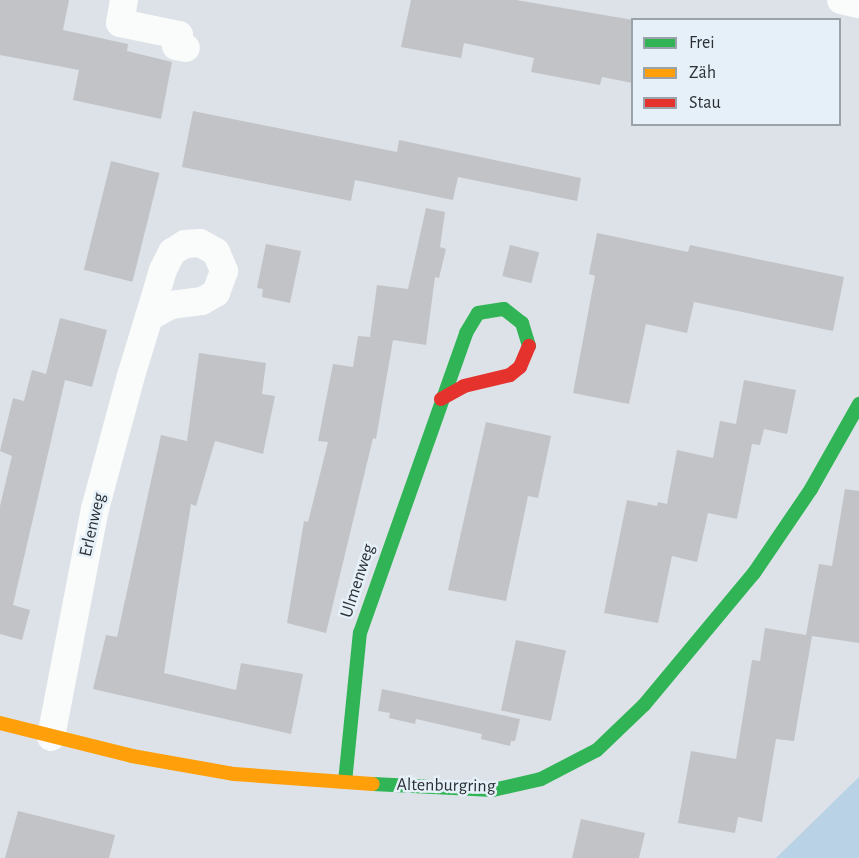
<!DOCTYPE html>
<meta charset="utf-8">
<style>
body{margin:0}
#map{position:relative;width:859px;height:858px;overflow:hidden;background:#dce2e7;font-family:"Alegreya Sans",sans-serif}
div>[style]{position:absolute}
.green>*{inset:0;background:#b9d2e5}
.building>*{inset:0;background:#c2c3c7;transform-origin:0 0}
.street>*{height:28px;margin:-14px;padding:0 14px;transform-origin:14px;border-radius:14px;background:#fafbfb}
.fast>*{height:14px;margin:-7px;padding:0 7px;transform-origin:7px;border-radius:7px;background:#30b455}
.slow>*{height:14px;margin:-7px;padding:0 7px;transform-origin:7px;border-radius:7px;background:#ff9f0a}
.jam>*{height:14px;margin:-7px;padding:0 7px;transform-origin:7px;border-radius:7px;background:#e5322d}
span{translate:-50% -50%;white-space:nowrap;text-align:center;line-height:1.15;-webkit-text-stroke:5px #e5f0f9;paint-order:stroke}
.street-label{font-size:18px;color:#2c3034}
.legend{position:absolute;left:631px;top:18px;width:210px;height:108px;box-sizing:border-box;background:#e5f0f9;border:2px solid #9ba3aa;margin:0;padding:8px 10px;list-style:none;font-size:18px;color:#2c3034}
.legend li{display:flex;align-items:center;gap:12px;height:30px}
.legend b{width:30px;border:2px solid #9ba3aa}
</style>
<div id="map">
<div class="green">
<i style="clip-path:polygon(859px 777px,859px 858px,776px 858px)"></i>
</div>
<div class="building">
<i style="clip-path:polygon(0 0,69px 0,63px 30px,128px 44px,127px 51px,172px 62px,161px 119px,73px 100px,79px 70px,0 55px)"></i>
<i style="clip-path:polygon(411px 0,516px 0,633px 20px,633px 83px,602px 77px,600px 85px,531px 72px,534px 58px,464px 43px,461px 58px,401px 47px)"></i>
<i style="clip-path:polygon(193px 111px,397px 152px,399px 140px,581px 178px,577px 201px,458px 177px,453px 200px,355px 180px,351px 201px,182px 167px)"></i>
<i style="left:111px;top:161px;width:50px;height:112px;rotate:14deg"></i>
<i style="clip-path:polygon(426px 208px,445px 212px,440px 247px,446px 249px,439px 278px,435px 277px,426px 345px,393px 340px,376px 439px,373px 438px,326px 633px,287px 623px,304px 521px,308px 522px,328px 442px,318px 441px,333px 364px,353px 367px,358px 336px,370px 337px,377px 285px,408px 289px)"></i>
<i style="clip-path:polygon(597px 233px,688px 252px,690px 245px,844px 277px,833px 331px,694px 302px,687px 333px,646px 324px,629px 404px,573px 393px,595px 276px,589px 274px)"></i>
<i style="clip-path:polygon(266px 244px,301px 251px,290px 303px,262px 297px,263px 289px,257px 288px)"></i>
<i style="left:510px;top:245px;width:30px;height:32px;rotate:14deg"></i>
<i style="clip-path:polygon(60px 318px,107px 330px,92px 387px,65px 380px,13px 605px,30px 610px,22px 640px,0 634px,0 506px,12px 456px,0 451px,13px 398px,24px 401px,32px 370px,46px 374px)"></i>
<i style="clip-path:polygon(199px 353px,266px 363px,262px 394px,275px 396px,263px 454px,215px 441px,196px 506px,191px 504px,164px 673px,236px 690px,241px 663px,303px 674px,291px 734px,93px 689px,106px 635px,117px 637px,161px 435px,187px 441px)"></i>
<i style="clip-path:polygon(744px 380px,796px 390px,787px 434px,764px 429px,760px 445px,752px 444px,737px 519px,708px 513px,697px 562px,672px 556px,658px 623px,604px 613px,627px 500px,657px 506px,658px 502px,667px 504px,677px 450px,713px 458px,720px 421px,736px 424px)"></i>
<i style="clip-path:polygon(486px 422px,551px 436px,538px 498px,528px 496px,506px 601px,448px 590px)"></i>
<i style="clip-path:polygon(845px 489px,859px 491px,859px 643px,812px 636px,794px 741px,776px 739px,762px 822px,738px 817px,735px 833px,678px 823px,691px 751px,736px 759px,752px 660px,760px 661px,765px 628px,806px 635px,819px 564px,832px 566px)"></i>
<i style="left:516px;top:640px;width:51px;height:72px;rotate:12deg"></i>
<i style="clip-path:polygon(382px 689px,520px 719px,515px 741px,511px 741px,510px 746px,481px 739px,482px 734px,416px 719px,415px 724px,389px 718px,390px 713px,378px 711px)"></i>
<i style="clip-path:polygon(18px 811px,115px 835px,109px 858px,5px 858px)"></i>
<i style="clip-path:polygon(581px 819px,645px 833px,639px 858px,572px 858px)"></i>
</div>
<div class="street">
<i style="left:124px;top:0;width:23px;rotate:100deg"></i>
<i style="left:120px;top:23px;width:60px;rotate:11.5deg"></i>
<i style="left:179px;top:35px;width:11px;rotate:105deg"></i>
<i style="left:176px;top:46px;width:10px;rotate:11deg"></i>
<i style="left:841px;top:0;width:18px;rotate:13deg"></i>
<i style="left:51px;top:737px;width:232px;rotate:-79.1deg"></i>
<i style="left:95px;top:509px;width:135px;rotate:-74.9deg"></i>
<i style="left:130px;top:379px;width:65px;rotate:-73deg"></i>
<i style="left:149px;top:317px;width:49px;rotate:-73.4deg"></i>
<i style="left:163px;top:270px;width:20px;rotate:-63deg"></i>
<i style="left:172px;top:252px;width:15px;rotate:-32deg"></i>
<i style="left:185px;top:244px;width:15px;rotate:-4deg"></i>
<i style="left:200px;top:243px;width:18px;rotate:29deg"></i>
<i style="left:216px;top:252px;width:21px;rotate:67deg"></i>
<i style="left:224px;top:271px;width:23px;rotate:110deg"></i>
<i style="left:216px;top:293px;width:16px;rotate:150deg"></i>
<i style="left:202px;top:301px;width:31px;rotate:173deg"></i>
<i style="left:171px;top:305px;width:25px;rotate:151deg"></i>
</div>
<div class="fast">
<i style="left:345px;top:782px;width:150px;rotate:-84.3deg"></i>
<i style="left:360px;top:633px;width:318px;rotate:-70.5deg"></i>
<i style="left:466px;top:333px;width:23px;rotate:-59deg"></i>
<i style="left:478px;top:313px;width:26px;rotate:-9deg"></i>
<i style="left:504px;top:309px;width:23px;rotate:38deg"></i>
<i style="left:522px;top:323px;width:24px;rotate:73deg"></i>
<i style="left:373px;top:784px;width:120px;rotate:2.9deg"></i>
<i style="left:493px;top:790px;width:49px;rotate:-12.9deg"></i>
<i style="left:541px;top:779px;width:63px;rotate:-27.4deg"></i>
<i style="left:597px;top:750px;width:65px;rotate:-43.8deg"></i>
<i style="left:644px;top:705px;width:172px;rotate:-50.2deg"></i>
<i style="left:754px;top:573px;width:102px;rotate:-55.8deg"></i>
<i style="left:811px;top:489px;width:98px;rotate:-60.5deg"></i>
</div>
<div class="slow">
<i style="left:0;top:723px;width:136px;rotate:14deg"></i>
<i style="left:132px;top:756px;width:104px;rotate:10deg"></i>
<i style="left:234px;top:774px;width:139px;rotate:4.1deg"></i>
</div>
<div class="jam">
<i style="left:441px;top:399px;width:26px;rotate:-29deg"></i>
<i style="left:464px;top:386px;width:47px;rotate:-13.4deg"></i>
<i style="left:510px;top:375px;width:13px;rotate:-39deg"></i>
<i style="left:520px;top:367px;width:23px;rotate:-67deg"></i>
</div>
<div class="street-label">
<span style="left:93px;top:525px;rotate:-77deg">Erlenweg</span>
<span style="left:358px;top:581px;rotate:-72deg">Ulmenweg</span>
<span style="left:446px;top:786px;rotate:1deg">Altenburgring</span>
</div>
<ul class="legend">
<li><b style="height:8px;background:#30b455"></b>Frei</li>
<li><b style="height:8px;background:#ff9f0a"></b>Zäh</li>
<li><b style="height:8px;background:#e5322d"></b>Stau</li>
</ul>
</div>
